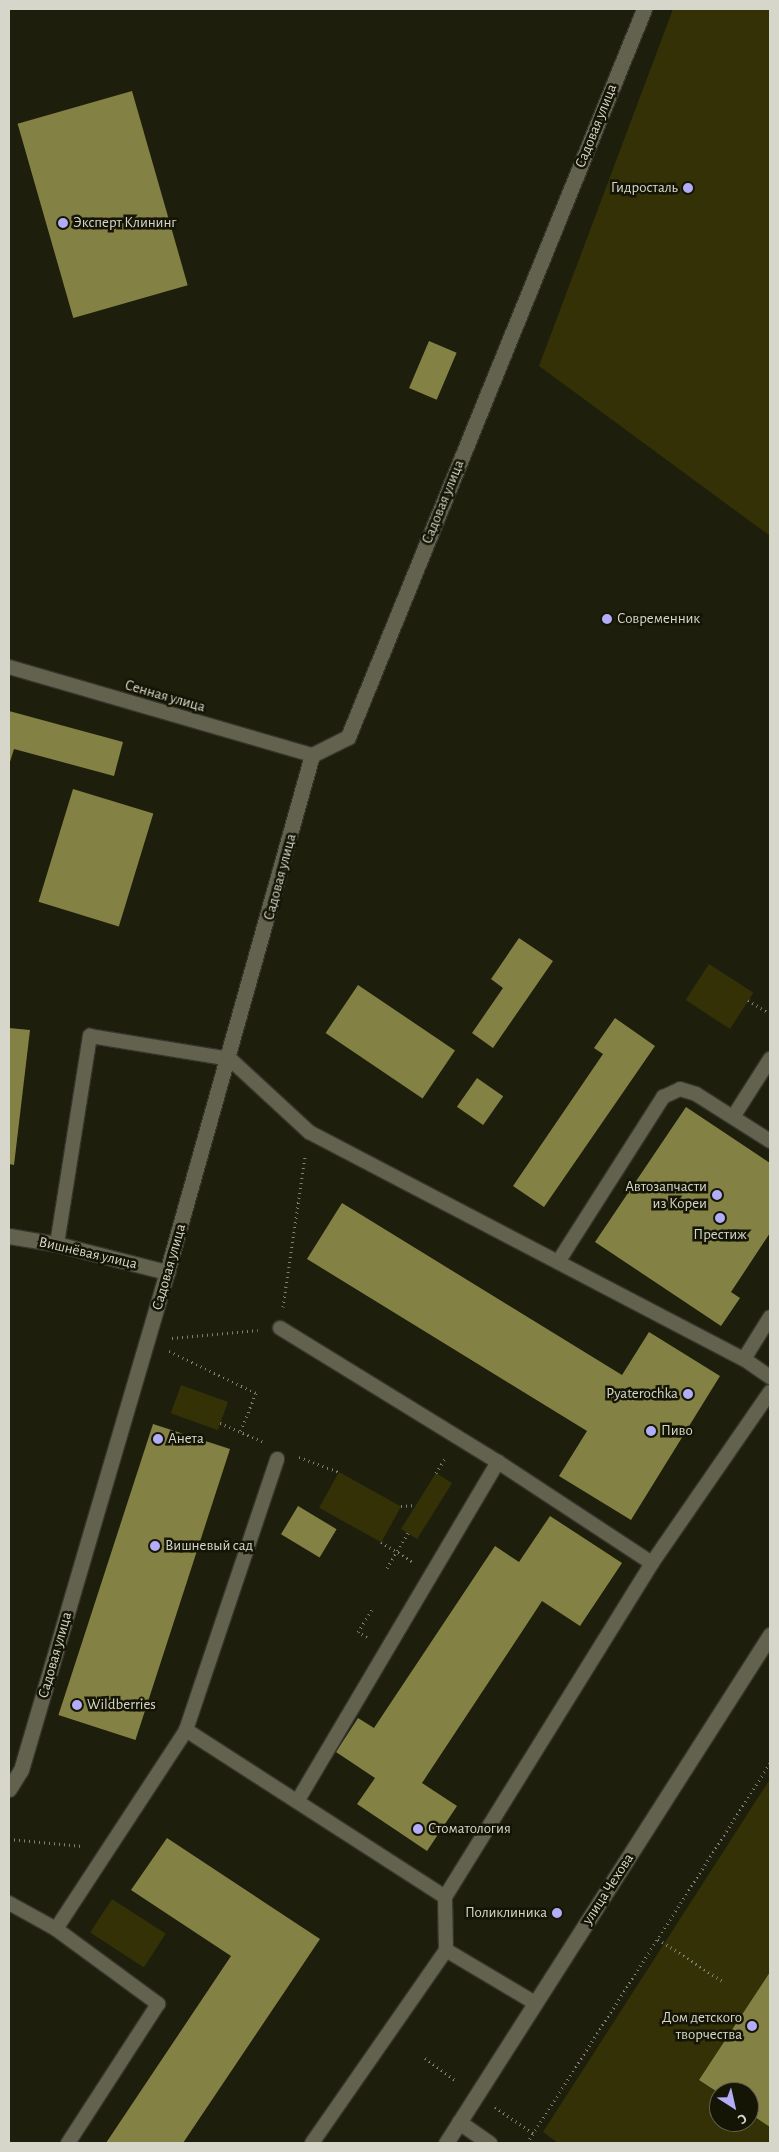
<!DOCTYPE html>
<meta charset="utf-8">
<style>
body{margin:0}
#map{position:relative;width:779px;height:2152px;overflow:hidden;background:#1e1e0d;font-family:"Alegreya Sans",sans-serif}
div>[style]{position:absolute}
.green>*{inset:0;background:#333105;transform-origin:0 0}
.building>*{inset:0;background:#838244;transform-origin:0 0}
.path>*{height:3px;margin-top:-1.5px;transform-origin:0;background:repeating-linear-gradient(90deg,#818173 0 1px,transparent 0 5px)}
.roads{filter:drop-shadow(1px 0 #35352d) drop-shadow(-1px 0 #35352d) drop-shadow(0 1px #35352d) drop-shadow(0 -1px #35352d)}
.service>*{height:14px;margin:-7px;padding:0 7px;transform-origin:7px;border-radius:7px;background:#62624f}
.minor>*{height:15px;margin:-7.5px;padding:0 7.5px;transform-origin:7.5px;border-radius:7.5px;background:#62624f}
.tertiary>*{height:15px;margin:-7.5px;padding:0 7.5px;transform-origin:7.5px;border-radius:7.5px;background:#62624f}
.dots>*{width:14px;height:14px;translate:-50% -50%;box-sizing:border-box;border:2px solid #151505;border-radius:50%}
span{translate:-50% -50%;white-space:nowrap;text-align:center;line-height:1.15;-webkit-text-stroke:5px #151505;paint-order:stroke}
.street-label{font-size:15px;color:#d6d6cb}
.poi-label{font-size:15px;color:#d6d6cb}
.right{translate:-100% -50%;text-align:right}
.left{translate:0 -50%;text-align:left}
.frame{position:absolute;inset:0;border:10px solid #d6d6cb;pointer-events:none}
.north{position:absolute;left:709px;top:2082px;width:50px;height:50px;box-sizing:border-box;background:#151505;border:1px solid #626254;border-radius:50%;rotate:145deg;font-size:14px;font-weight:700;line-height:20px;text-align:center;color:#d6d6cb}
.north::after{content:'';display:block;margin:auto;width:18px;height:22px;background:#b3acf9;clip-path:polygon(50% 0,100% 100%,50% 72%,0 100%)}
</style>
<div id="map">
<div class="green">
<i style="clip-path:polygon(673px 9px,770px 9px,770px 536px,539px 366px)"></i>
<i style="left:709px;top:964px;width:53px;height:43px;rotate:33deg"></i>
<i style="left:181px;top:1385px;width:50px;height:30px;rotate:20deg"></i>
<i style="left:339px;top:1472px;width:71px;height:41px;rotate:29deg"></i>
<i style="left:436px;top:1473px;width:19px;height:66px;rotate:32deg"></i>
<i style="clip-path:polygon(evenodd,770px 1779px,770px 2143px,558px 2143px,543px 2132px,770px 1779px,719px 2092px,749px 2092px,749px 2122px,719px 2122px,719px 2092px)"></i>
<i style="left:112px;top:1899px;width:64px;height:40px;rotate:33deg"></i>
</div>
<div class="building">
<i style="left:132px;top:91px;width:202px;height:119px;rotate:74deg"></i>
<i style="left:429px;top:341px;width:30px;height:51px;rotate:23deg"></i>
<i style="clip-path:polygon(9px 711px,123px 742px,114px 776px,14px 749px,9px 765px)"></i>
<i style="left:73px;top:789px;width:84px;height:118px;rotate:17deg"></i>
<i style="clip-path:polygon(519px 938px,553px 961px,493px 1048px,472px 1033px,503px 988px,491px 979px)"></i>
<i style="left:358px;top:985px;width:117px;height:58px;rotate:34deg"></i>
<i style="clip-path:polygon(615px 1018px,655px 1046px,544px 1207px,513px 1186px,603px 1054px,594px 1048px)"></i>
<i style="clip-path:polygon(9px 1028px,30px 1030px,14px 1165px,9px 1164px)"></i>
<i style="left:477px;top:1078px;width:32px;height:35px;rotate:35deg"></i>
<i style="clip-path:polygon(686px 1107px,770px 1163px,770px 1233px,731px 1292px,740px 1298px,721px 1326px,595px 1242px)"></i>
<i style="clip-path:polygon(342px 1203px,622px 1375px,649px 1332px,720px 1376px,631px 1520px,559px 1476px,587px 1431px,307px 1259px)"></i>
<i style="left:153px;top:1424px;width:81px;height:306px;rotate:18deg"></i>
<i style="left:298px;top:1506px;width:45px;height:33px;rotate:31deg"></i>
<i style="clip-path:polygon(550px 1516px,622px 1563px,580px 1626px,542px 1601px,525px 1627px,422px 1783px,457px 1806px,427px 1851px,357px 1804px,375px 1778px,336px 1752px,358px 1718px,374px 1728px,495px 1546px,519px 1562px)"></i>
<i style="clip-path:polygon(167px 1838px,320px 1939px,183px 2143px,106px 2143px,231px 1956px,131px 1890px)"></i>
<i style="clip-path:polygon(770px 1972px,770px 2127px,749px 2113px,749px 2092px,719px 2093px,699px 2080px)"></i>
</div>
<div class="path">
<i style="left:748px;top:1000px;width:26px;rotate:32deg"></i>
<i style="left:283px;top:1307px;width:152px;rotate:-81.7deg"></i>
<i style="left:172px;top:1338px;width:86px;rotate:-5.3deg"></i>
<i style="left:169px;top:1351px;width:97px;rotate:25.8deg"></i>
<i style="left:256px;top:1393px;width:42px;rotate:112.3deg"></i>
<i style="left:220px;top:1423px;width:48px;rotate:23.4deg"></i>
<i style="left:299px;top:1457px;width:43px;rotate:20.6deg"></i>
<i style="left:436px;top:1473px;width:19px;rotate:-58deg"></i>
<i style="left:401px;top:1506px;width:15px;rotate:-4deg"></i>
<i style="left:381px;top:1542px;width:38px;rotate:32deg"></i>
<i style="left:387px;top:1568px;width:41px;rotate:-59deg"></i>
<i style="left:367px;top:1637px;width:10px;rotate:-151deg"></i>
<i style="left:358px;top:1632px;width:26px;rotate:-58deg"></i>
<i style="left:9px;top:1839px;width:74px;rotate:5.4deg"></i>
<i style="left:658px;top:1939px;width:79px;rotate:33.1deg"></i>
<i style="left:425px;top:2058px;width:39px;rotate:36deg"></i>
<i style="left:495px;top:2107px;width:47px;rotate:34.7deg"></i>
<i style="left:527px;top:2143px;width:451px;rotate:-57.4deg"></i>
</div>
<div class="roads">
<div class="service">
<i style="left:9px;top:667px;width:316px;rotate:16.2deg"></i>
<i style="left:733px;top:1117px;width:69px;rotate:-57.5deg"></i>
<i style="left:57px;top:1244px;width:211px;rotate:-81deg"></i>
<i style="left:90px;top:1036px;width:142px;rotate:9.3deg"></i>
<i style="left:230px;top:1059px;width:108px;rotate:42.7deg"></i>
<i style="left:309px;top:1132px;width:491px;rotate:27.6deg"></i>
<i style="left:744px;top:1359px;width:32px;rotate:35deg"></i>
<i style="left:558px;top:1262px;width:196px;rotate:-57.5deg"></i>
<i style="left:663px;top:1097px;width:19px;rotate:-25deg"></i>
<i style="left:680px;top:1089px;width:17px;rotate:17deg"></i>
<i style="left:696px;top:1094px;width:88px;rotate:32.4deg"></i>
<i style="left:280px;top:1328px;width:256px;rotate:31.6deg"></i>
<i style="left:498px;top:1462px;width:184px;rotate:33.3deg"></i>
<i style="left:744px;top:1359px;width:49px;rotate:-58.2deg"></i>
<i style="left:186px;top:1730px;width:286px;rotate:-71.4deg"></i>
<i style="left:298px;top:1800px;width:393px;rotate:-59.4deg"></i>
<i style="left:9px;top:1903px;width:54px;rotate:29deg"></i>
<i style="left:56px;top:1929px;width:238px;rotate:-56.8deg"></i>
<i style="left:186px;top:1730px;width:308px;rotate:32.8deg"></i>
<i style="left:56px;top:1929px;width:127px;rotate:36.3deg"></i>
<i style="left:158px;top:2004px;width:166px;rotate:122.9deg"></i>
<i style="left:446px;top:1950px;width:104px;rotate:30.8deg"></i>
<i style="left:312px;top:2143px;width:235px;rotate:-55.2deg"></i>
<i style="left:446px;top:1950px;width:53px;rotate:-91.1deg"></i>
<i style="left:445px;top:1897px;width:393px;rotate:-58.2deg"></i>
<i style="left:652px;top:1563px;width:208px;rotate:-55.4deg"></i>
</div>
<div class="minor">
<i style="left:9px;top:1236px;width:49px;rotate:9.5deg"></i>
<i style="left:57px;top:1244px;width:114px;rotate:14.3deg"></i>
<i style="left:9px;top:1789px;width:22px;rotate:-58deg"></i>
<i style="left:21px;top:1770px;width:519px;rotate:-73.66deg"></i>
<i style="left:167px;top:1272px;width:537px;rotate:-74.33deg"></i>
<i style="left:312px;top:755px;width:40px;rotate:-26.6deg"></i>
<i style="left:348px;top:737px;width:786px;rotate:-67.87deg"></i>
<i style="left:459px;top:2122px;width:37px;rotate:35deg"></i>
</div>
<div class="tertiary">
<i style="left:446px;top:2143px;width:603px;rotate:-57.47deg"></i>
</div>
</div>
<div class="dots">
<i style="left:688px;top:188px;background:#b3acf9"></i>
<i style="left:63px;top:223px;background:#b3acf9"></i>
<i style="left:607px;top:619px;background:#b3acf9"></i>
<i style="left:717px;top:1195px;background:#b3acf9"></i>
<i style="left:720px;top:1218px;background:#b3acf9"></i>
<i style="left:688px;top:1394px;background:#b3acf9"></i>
<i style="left:651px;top:1431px;background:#b3acf9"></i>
<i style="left:158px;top:1439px;background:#b3acf9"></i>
<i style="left:155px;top:1546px;background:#b3acf9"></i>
<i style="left:77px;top:1705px;background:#b3acf9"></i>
<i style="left:418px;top:1829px;background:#b3acf9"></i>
<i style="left:557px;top:1913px;background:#b3acf9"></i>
<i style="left:752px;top:2026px;background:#b3acf9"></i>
</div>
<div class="street-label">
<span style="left:596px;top:126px;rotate:-68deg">Садовая улица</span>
<span style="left:443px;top:502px;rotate:-68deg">Садовая улица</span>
<span style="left:165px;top:696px;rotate:16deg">Сенная улица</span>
<span style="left:280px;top:877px;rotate:-75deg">Садовая улица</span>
<span style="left:88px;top:1253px;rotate:13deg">Вишнёвая улица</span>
<span style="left:169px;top:1267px;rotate:-74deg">Садовая улица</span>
<span style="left:55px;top:1655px;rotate:-74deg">Садовая улица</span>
<span style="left:608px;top:1889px;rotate:-57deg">улица Чехова</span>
</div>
<div class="poi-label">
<span class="right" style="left:678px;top:188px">Гидросталь</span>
<span class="left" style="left:73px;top:223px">Эксперт Клининг</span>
<span class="left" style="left:617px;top:619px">Современник</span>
<span class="right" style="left:707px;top:1195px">Автозапчасти<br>из Кореи</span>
<span style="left:720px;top:1235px">Престиж</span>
<span class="right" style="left:678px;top:1394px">Pyaterochka</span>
<span class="left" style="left:661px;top:1431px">Пиво</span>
<span class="left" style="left:168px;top:1439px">Анета</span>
<span class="left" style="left:165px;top:1546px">Вишневый сад</span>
<span class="left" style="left:87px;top:1705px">Wildberries</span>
<span class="left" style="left:428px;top:1829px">Стоматология</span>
<span class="right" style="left:547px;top:1913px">Поликлиника</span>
<span class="right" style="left:742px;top:2026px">Дом детского<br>творчества</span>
</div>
<div class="frame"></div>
<div class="north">С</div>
</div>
